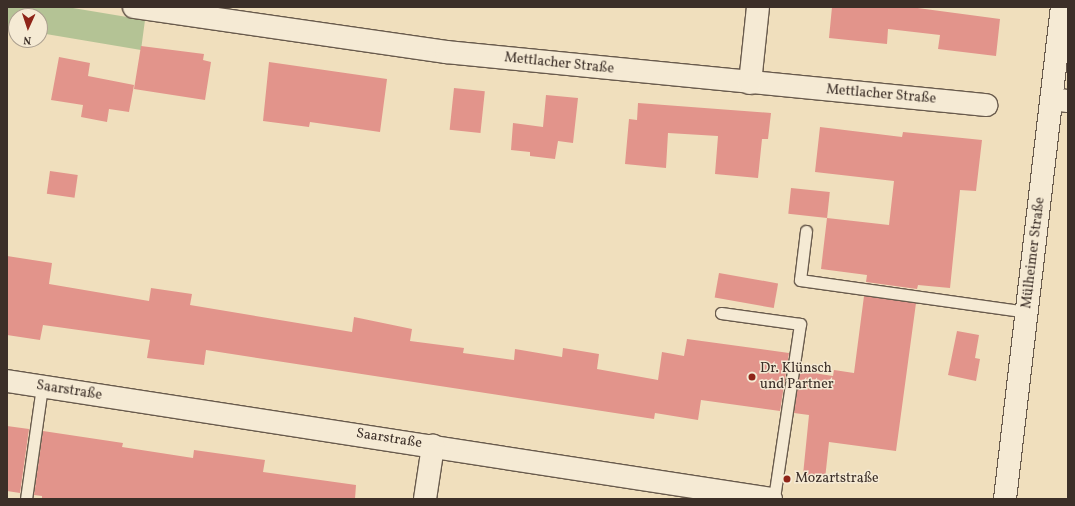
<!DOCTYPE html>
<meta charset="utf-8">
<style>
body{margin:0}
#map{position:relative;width:1075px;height:506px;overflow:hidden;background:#f0dfbd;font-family:Vollkorn,serif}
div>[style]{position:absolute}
.green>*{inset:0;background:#b4c395}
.building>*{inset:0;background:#e2948b;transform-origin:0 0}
.roads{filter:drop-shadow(1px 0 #695b4d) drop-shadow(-1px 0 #695b4d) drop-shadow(0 1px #695b4d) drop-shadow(0 -1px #695b4d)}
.service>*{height:11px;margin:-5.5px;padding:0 5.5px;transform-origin:5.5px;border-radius:5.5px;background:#f5ead4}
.minor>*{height:22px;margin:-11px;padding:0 11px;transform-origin:11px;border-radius:11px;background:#f5ead4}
.secondary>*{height:22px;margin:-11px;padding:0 11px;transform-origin:11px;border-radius:11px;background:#f5ead4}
.dots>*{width:11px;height:11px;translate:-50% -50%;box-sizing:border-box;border:2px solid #f5ead4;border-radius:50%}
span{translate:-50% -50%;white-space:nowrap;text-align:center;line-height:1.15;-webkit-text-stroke:3px #f5ead4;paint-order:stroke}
.street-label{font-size:14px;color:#3c2f28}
.poi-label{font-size:14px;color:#3c2f28}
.left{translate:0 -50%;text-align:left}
.frame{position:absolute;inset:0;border:8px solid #3c2f28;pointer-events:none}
.north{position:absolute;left:8px;top:8px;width:40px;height:40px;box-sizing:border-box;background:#f5ead4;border:1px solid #ab9f8f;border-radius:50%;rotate:183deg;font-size:11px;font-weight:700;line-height:16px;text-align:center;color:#3c2f28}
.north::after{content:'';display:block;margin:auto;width:14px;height:18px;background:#8f2418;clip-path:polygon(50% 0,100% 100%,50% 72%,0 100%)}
</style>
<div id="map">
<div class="green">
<i style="clip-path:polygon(7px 7px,67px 7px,145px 20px,141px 50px,40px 33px,40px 16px,16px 16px,16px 28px,7px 27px)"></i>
</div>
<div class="building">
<i style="clip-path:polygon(832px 7px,910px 7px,1000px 19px,996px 56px,938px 49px,940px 35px,888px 29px,887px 44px,829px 38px)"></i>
<i style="clip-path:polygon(141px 46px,204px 54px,203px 60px,211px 62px,205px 100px,134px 89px)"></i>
<i style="clip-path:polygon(59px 57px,90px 63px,88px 76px,134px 85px,129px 112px,109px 109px,107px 122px,81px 117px,83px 105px,51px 100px)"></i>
<i style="clip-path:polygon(269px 62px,387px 79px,380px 132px,310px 122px,309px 127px,263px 121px)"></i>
<i style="left:454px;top:88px;width:31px;height:42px;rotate:6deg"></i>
<i style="clip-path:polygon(546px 95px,578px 98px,573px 143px,558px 141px,555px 159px,530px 156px,530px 152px,511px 150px,513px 123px,543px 127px)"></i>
<i style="clip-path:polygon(638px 103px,771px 113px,768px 139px,762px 139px,758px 178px,715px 174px,718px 136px,668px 133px,666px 168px,625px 164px,629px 119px,637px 120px)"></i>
<i style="clip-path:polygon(820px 127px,902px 137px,903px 132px,982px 140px,976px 191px,960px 190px,950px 288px,918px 285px,917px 289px,866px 282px,867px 275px,821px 269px,827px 218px,889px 225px,894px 181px,815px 172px)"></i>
<i style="left:50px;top:171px;width:28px;height:23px;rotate:8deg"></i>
<i style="left:791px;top:188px;width:39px;height:26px;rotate:6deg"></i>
<i style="clip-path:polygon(7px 256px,52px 263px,49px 284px,149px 301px,151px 288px,192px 294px,190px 305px,352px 332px,354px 317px,412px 329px,410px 341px,464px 348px,463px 353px,514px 360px,515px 349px,562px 357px,563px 348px,599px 354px,597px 369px,658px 380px,662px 352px,684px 356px,687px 339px,789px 353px,780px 411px,701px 400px,698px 420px,655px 413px,654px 419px,206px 350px,204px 365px,147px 358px,150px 340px,43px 325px,40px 340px,7px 335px)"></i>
<i style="left:719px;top:273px;width:60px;height:25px;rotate:10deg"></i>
<i style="clip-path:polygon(864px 296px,916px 303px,896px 451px,829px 442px,825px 479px,803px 475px,809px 415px,794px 413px,800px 371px,833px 376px,834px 370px,854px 373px)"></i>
<i style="clip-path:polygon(957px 331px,979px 335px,975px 358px,980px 359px,976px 381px,948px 375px)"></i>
<i style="clip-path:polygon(7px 426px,29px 429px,20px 493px,7px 491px)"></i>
<i style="clip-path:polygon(43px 431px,123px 443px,122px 447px,193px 458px,194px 450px,265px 460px,263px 472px,356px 485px,355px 499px,42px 499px,42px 496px,34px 495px)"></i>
</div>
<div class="roads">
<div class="service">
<i style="left:806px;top:231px;width:49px;rotate:97deg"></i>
<i style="left:800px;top:280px;width:229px;rotate:8deg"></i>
<i style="left:721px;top:313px;width:80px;rotate:7.9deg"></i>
<i style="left:800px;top:324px;width:177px;rotate:98.5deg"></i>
<i style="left:26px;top:499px;width:113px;rotate:-81.9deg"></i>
</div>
<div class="minor">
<i style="left:134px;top:7px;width:315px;rotate:8.2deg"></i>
<i style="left:446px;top:52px;width:543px;rotate:5.61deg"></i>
<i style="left:750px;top:83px;width:76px;rotate:-84deg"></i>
<i style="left:1053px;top:99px;width:15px;rotate:8deg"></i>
<i style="left:7px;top:381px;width:773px;rotate:8.78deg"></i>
<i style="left:425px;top:499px;width:54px;rotate:-81.4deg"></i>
</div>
<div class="secondary">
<i style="left:1005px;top:499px;width:495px;rotate:-83.4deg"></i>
</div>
</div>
<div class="dots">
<i style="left:752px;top:377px;background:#8f2418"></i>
<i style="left:787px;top:479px;background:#8f2418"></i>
</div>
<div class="street-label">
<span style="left:559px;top:64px;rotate:6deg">Mettlacher Straße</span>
<span style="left:881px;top:95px;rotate:5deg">Mettlacher Straße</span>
<span style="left:1034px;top:253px;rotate:-83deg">Mülheimer Straße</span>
<span style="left:69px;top:391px;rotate:9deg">Saarstraße</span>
<span style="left:389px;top:439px;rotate:9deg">Saarstraße</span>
</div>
<div class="poi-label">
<span class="left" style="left:760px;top:377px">Dr. Klünsch<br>und Partner</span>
<span class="left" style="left:795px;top:479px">Mozartstraße</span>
</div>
<div class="frame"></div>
<div class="north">N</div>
</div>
